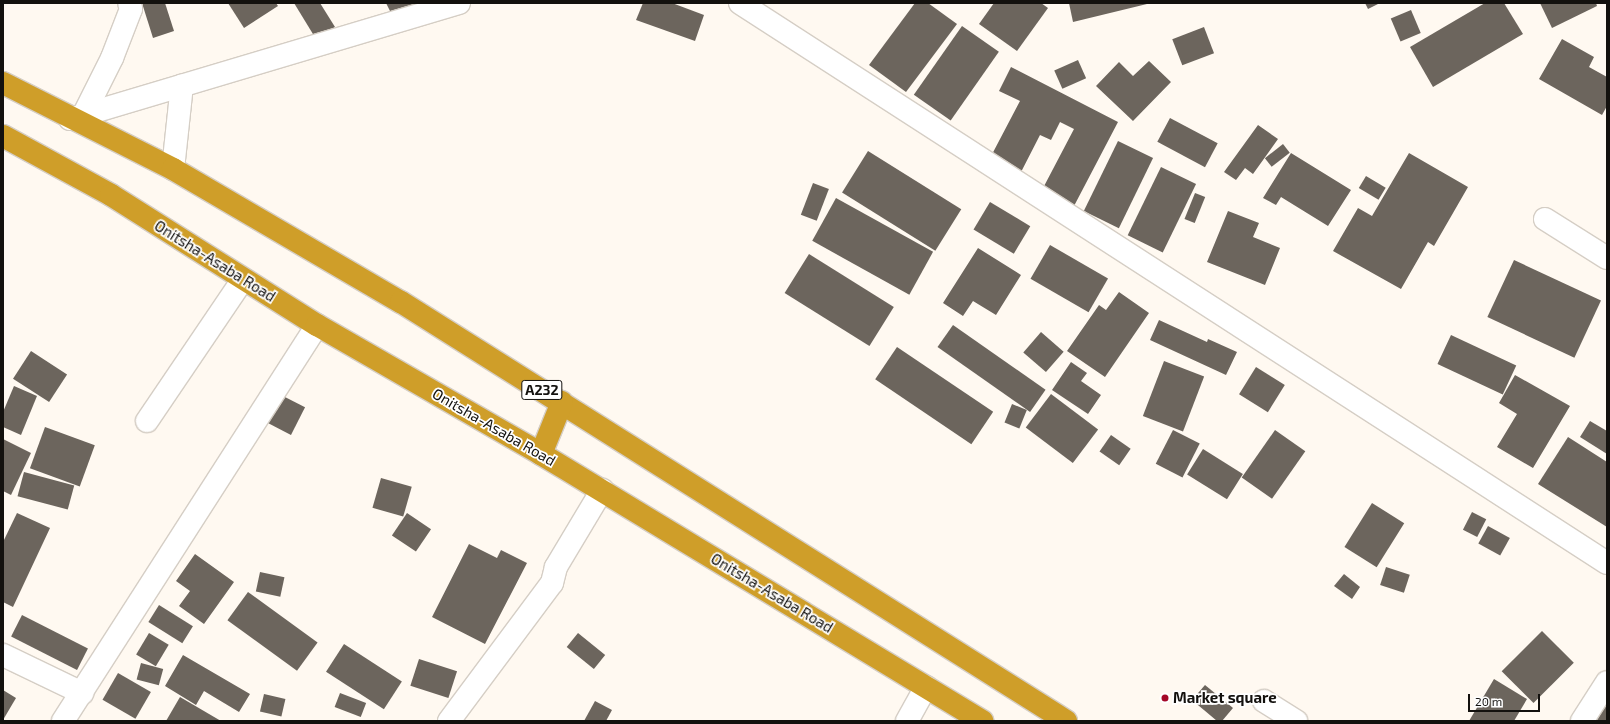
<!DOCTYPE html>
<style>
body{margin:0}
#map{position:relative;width:1610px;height:724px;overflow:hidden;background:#fff9f1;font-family:"Exo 2",sans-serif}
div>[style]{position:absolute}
.building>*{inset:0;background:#6c655d;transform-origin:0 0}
.roads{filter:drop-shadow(1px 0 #d5cec5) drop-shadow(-1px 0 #d5cec5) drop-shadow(0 1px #d5cec5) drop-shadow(0 -1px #d5cec5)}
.minor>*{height:22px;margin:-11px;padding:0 11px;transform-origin:11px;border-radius:11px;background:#fff}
.highway>*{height:22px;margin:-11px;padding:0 11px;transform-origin:11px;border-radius:11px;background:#cf9e29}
.dots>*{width:11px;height:11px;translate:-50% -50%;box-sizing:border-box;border:2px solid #fff;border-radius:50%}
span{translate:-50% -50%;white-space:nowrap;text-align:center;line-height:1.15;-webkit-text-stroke:3.5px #fff;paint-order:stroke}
.shield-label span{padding:1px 3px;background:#fff;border:1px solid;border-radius:3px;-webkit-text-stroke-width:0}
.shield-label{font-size:14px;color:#13110e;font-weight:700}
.street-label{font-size:15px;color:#13110e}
.poi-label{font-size:15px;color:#13110e;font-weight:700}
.left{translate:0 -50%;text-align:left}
.frame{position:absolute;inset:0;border:4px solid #13110e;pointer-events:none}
.scale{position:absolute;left:1468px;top:694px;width:72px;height:18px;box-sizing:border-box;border:2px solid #13110e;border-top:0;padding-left:5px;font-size:12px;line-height:14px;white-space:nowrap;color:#13110e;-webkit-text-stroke:3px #fff;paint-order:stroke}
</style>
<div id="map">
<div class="building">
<i style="clip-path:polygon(142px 3px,165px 3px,174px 31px,153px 38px)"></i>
<i style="clip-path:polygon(228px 3px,276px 3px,278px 6px,244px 28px)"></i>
<i style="clip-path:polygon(294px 3px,320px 3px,335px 27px,316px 39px)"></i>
<i style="clip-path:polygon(386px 3px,428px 3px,394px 19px)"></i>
<i style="clip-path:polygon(643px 3px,672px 3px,704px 15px,695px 41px,636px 20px)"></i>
<i style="clip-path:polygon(915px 3px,928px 3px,957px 24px,906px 92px,869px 65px)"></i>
<i style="clip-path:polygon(994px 3px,1041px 3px,1048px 8px,1017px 51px,979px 24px)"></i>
<i style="clip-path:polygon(1069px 3px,1147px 3px,1147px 4px,1073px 22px)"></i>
<i style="clip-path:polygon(1365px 3px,1380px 3px,1368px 9px)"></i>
<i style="clip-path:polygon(1485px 3px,1504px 3px,1523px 34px,1433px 87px,1410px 47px)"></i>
<i style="clip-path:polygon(1540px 3px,1596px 3px,1597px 6px,1552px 28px)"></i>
<i style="left:1411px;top:10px;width:25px;height:22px;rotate:67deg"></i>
<i style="left:962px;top:26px;width:45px;height:84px;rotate:35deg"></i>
<i style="left:1204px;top:27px;width:28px;height:34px;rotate:69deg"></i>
<i style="clip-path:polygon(1562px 39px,1594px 57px,1589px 67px,1607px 77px,1607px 106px,1602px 115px,1539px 79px)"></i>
<i style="left:1078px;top:60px;width:20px;height:26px;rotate:66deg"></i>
<i style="clip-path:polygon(1149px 61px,1171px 82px,1133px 121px,1096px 86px,1119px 62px,1133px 76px)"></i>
<i style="clip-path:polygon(1011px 67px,1118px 122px,1074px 206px,1042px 190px,1074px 129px,1060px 122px,1051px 140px,1040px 135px,1019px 176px,989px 160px,1020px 101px,999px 91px)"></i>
<i style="left:1170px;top:118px;width:54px;height:27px;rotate:28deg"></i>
<i style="clip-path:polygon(1258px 125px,1278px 139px,1253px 174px,1245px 168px,1236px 180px,1224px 172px)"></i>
<i style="left:1118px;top:141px;width:39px;height:78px;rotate:26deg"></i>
<i style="left:1283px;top:144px;width:11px;height:23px;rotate:52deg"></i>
<i style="left:868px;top:151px;width:110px;height:49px;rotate:32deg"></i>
<i style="clip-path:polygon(1291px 153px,1351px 190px,1328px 226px,1281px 197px,1276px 205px,1263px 198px)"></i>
<i style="clip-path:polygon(1409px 153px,1468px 187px,1434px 246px,1428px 242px,1401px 289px,1333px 251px,1358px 208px,1372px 216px)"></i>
<i style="left:1161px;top:167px;width:39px;height:76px;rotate:26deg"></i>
<i style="left:1366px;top:176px;width:23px;height:14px;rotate:31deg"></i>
<i style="left:813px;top:183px;width:17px;height:34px;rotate:21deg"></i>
<i style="left:1195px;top:193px;width:11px;height:28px;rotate:22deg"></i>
<i style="left:836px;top:198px;width:111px;height:49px;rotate:29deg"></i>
<i style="left:990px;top:202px;width:47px;height:32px;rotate:31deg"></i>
<i style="clip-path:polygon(1228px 211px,1259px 223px,1253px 237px,1280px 248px,1265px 285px,1207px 262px)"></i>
<i style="left:1050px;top:245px;width:67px;height:39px;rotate:30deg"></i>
<i style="clip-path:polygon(978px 248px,1021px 275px,996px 315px,973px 301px,963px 316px,943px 303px)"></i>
<i style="left:809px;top:254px;width:100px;height:46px;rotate:32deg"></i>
<i style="left:1514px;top:260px;width:96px;height:63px;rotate:25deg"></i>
<i style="clip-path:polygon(1119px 292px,1149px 313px,1105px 377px,1067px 351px,1099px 305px,1106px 310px)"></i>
<i style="clip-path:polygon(1159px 320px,1207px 342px,1208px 339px,1237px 352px,1226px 375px,1150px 340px)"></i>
<i style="left:953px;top:325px;width:113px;height:27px;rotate:35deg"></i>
<i style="left:1041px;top:332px;width:30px;height:27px;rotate:41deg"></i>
<i style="left:1451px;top:335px;width:72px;height:32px;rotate:25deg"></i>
<i style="left:897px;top:347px;width:116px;height:39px;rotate:34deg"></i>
<i style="left:31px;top:351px;width:43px;height:33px;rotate:33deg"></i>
<i style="left:1164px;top:361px;width:43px;height:59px;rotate:21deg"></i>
<i style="clip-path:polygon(1071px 362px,1087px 373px,1081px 381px,1101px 395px,1088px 414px,1052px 390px)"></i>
<i style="left:1256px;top:367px;width:34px;height:32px;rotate:32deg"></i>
<i style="clip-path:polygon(1515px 375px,1570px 406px,1533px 468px,1497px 447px,1517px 414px,1499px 403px)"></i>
<i style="clip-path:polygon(14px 386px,37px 396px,21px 435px,3px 427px,3px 412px)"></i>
<i style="left:1051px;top:394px;width:59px;height:42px;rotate:37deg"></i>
<i style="left:281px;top:395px;width:27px;height:31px;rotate:27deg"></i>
<i style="left:1012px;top:404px;width:16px;height:20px;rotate:22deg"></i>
<i style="clip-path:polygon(1590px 421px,1607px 431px,1607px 454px,1580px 437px)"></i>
<i style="left:45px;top:427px;width:53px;height:44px;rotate:20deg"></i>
<i style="left:1173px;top:430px;width:30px;height:38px;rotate:27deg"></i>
<i style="left:1275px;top:430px;width:37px;height:58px;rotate:35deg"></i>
<i style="left:1111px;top:435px;width:24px;height:20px;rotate:35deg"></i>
<i style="clip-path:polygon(1568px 437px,1607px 462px,1607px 527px,1538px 484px)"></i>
<i style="clip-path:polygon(3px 439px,31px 453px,11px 495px,3px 491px)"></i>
<i style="left:1203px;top:449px;width:47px;height:30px;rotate:32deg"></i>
<i style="left:24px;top:472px;width:52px;height:25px;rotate:15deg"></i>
<i style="left:381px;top:478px;width:32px;height:31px;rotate:16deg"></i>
<i style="left:1372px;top:503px;width:38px;height:52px;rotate:32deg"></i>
<i style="left:1472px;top:512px;width:16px;height:20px;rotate:27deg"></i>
<i style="clip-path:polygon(17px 513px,50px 528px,13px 607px,3px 602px,3px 542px)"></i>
<i style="left:407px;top:513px;width:29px;height:27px;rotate:34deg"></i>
<i style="left:1488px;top:526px;width:25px;height:20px;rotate:29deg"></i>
<i style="clip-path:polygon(469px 544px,497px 558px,501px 550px,527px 563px,485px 644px,432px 617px)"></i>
<i style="clip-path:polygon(195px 554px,234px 582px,204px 624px,179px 606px,190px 591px,176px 581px)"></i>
<i style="left:1386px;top:567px;width:25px;height:19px;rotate:18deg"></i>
<i style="left:260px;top:572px;width:25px;height:20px;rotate:12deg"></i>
<i style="clip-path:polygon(1344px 574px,1360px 587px,1352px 599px,1334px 586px)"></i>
<i style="left:248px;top:592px;width:86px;height:35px;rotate:36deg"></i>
<i style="left:159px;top:605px;width:40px;height:20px;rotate:32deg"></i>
<i style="left:22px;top:615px;width:74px;height:24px;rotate:27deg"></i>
<i style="left:1542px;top:631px;width:45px;height:57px;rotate:45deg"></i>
<i style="left:149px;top:633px;width:23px;height:25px;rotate:31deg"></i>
<i style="left:578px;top:633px;width:35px;height:18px;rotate:39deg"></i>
<i style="left:344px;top:644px;width:69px;height:33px;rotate:33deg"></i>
<i style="clip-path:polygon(183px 655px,250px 694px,239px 712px,204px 691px,196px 705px,165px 686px)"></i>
<i style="left:419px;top:659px;width:40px;height:28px;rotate:18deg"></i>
<i style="left:141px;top:663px;width:23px;height:17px;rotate:15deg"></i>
<i style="left:118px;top:673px;width:38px;height:31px;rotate:30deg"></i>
<i style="clip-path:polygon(1494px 679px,1527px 699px,1514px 721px,1469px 721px)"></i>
<i style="clip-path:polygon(1205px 685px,1233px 708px,1222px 721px,1217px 721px,1192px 700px)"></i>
<i style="clip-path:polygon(3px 690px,16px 698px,3px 720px)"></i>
<i style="left:340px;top:693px;width:28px;height:15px;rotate:21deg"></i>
<i style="left:264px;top:694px;width:22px;height:18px;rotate:13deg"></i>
<i style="clip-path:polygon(180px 697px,221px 721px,166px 721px)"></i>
<i style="clip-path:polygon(595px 701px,612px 710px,606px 721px,584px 721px)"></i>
<i style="clip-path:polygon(1607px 704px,1607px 721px,1595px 721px)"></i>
</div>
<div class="roads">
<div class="minor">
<i style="left:740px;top:3px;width:1032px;rotate:32.86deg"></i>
<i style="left:84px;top:114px;width:63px;rotate:-63.4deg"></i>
<i style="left:112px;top:58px;width:53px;rotate:-68.8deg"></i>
<i style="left:131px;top:9px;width:6px;rotate:-108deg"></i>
<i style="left:70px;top:119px;width:406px;rotate:-16.6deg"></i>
<i style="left:173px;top:169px;width:84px;rotate:-83.9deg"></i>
<i style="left:1545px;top:219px;width:73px;rotate:32.2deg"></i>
<i style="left:147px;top:421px;width:171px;rotate:-55.9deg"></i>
<i style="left:3px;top:655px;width:88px;rotate:25.7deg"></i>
<i style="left:1264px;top:701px;width:38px;rotate:32deg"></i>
<i style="left:63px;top:721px;width:470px;rotate:-57.3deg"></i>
<i style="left:449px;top:721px;width:172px;rotate:-53.3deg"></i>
<i style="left:552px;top:583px;width:16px;rotate:-76deg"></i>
<i style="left:556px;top:567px;width:90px;rotate:-59.1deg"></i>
<i style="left:907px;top:721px;width:39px;rotate:-61deg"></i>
<i style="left:1582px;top:721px;width:46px;rotate:-57.3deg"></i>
</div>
<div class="highway">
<i style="left:3px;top:83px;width:191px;rotate:26.8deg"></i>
<i style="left:173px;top:169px;width:264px;rotate:30.3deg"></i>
<i style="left:401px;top:302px;width:786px;rotate:32.21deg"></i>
<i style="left:3px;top:136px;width:123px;rotate:28.6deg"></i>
<i style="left:111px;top:195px;width:244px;rotate:32.3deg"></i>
<i style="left:317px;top:325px;width:258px;rotate:29.9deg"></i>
<i style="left:541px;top:454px;width:516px;rotate:31.19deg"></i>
<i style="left:541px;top:454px;width:56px;rotate:-68deg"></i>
</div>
</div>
<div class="dots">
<i style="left:1165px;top:698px;background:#a40727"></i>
</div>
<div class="shield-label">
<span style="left:542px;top:390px">A232</span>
</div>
<div class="street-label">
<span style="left:215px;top:261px;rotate:32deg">Onitsha-Asaba Road</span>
<span style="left:494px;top:427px;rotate:30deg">Onitsha-Asaba Road</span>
<span style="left:772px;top:593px;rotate:31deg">Onitsha-Asaba Road</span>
</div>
<div class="poi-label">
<span class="left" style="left:1173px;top:698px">Market square</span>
</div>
<div class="frame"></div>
<div class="scale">20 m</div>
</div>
